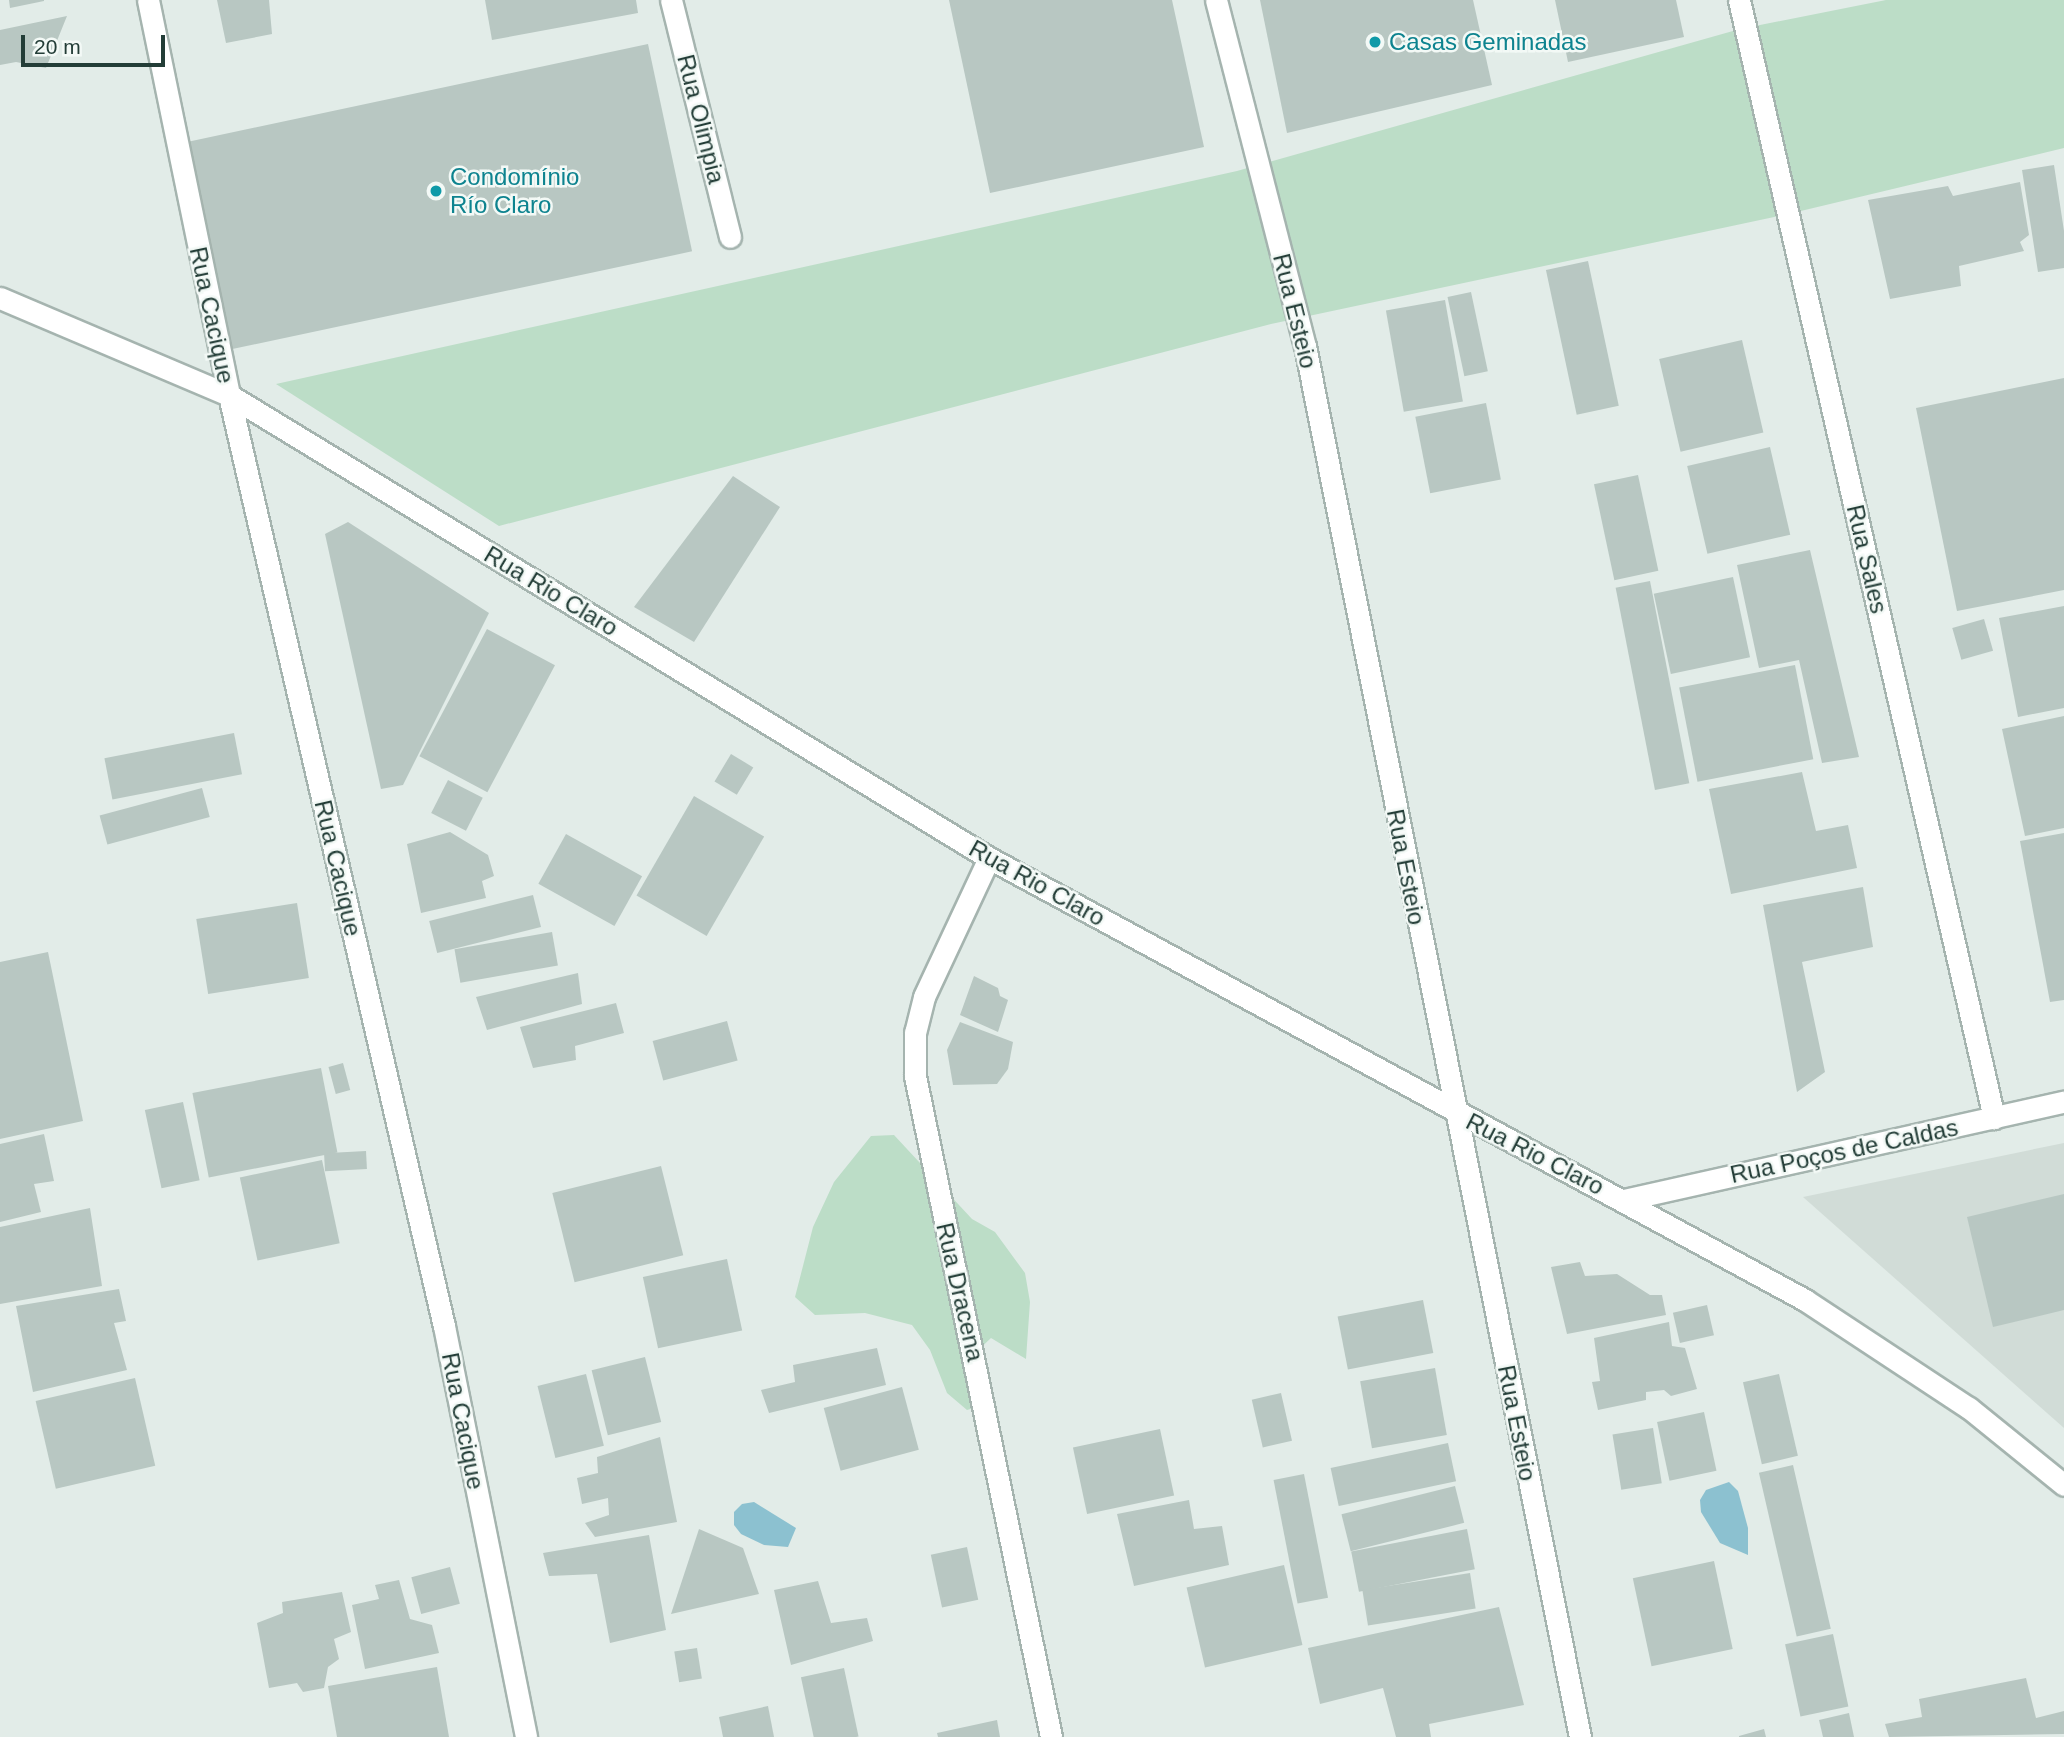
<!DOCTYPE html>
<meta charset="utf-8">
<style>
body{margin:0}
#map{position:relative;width:2064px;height:1737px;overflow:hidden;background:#e2ece8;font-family:Arial,sans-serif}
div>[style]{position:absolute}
.built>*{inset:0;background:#d1dcd7}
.green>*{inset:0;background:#bcddc7}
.water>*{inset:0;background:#8cc1d0}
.building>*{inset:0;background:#b8c7c2;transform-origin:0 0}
.roads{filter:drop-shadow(2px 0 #a5b4af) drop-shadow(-2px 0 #a5b4af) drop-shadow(0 2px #a5b4af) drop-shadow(0 -2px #a5b4af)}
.minor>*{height:21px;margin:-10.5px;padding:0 10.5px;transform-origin:10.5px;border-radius:10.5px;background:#fff}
.dots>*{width:19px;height:19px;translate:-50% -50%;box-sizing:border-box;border:4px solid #f3f9f6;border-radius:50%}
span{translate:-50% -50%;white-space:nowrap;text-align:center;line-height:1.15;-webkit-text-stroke:5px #f3f9f6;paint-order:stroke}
.culture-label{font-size:24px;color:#0d838f}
.left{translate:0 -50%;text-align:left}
.street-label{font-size:24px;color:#233d37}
.scale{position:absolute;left:21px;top:35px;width:144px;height:32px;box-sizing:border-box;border:4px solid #233d37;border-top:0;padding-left:9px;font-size:21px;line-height:24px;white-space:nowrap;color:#233d37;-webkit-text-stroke:5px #f3f9f6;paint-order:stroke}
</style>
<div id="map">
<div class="built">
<i style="clip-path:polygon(2064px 1143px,2064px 1428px,1803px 1197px)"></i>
</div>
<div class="green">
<i style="clip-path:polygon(1886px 0,2064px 0,2064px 148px,1784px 215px,1271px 324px,499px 526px,276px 384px,1237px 171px,1740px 29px)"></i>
<i style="clip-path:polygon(894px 1135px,972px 1219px,995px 1232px,1025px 1273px,1030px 1302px,1026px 1359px,991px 1338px,973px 1355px,991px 1403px,967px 1410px,947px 1393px,930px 1350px,912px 1325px,865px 1313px,815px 1315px,795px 1297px,813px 1227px,834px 1182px,871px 1136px)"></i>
</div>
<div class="water">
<i style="clip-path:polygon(1729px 1482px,1738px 1491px,1748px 1528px,1748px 1555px,1720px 1543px,1701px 1512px,1700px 1500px,1706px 1490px)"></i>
<i style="clip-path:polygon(754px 1502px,796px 1528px,788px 1547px,764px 1545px,741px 1534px,734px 1525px,734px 1512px,742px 1504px)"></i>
</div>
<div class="building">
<i style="clip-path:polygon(9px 0,44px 0,44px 1px,10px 8px)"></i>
<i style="clip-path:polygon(217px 0,269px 0,272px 34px,226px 43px)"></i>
<i style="clip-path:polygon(485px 0,636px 0,638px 13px,492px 40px)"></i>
<i style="clip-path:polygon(949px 0,1172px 0,1204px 147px,990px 193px)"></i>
<i style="clip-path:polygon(1260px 0,1473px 0,1492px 85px,1287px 133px)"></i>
<i style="clip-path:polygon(1555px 0,1676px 0,1684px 37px,1568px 62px)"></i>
<i style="clip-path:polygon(67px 16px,46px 68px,16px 62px,0 65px,0 30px)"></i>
<i style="left:648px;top:44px;width:212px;height:476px;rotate:78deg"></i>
<i style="clip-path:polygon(2054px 165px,2064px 231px,2064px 268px,2038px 272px,2022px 170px)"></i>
<i style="clip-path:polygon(2020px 182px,2029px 235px,2020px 242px,2024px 251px,1959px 266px,1961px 286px,1890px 299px,1868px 200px,1948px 186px,1953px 196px)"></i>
<i style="left:1588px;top:261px;width:148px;height:43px;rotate:78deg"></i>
<i style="left:1471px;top:292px;width:81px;height:24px;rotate:78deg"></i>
<i style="left:1445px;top:300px;width:103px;height:60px;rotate:80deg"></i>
<i style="left:1742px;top:340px;width:95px;height:85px;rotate:77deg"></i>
<i style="clip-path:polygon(2064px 378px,2064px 590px,1957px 611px,1916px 408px)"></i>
<i style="left:1486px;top:403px;width:78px;height:72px;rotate:79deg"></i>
<i style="left:1770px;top:447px;width:90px;height:85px;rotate:77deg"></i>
<i style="left:1638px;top:475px;width:98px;height:45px;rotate:78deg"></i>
<i style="clip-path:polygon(733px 476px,780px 507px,694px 642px,634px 607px)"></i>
<i style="clip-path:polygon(348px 522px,489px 613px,403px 785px,381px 789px,325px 534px)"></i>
<i style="clip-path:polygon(1810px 550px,1859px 757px,1822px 763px,1799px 660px,1759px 668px,1737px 565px)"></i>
<i style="left:1733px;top:577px;width:82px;height:81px;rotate:78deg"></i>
<i style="left:1650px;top:581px;width:206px;height:35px;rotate:79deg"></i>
<i style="clip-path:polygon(2064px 606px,2064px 708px,2018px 717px,1999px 618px)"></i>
<i style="left:1984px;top:619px;width:33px;height:33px;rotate:74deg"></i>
<i style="left:487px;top:629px;width:77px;height:144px;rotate:28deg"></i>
<i style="left:1795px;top:665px;width:96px;height:118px;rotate:79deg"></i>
<i style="clip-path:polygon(2064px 716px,2064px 828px,2025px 836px,2002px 729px)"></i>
<i style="left:234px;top:733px;width:42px;height:132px;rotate:79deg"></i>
<i style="left:731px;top:754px;width:26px;height:32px;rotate:31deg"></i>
<i style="clip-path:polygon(1802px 772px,1816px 831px,1848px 825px,1857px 868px,1731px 894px,1709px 789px)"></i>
<i style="left:448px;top:780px;width:39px;height:37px;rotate:27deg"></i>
<i style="left:202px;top:788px;width:30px;height:106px;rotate:75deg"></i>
<i style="left:694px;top:796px;width:81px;height:115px;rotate:30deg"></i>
<i style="clip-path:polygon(450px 832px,488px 855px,494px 876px,482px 881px,486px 898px,421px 913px,407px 844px)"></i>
<i style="clip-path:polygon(2064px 833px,2064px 1000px,2050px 1002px,2020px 841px)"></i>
<i style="left:566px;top:834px;width:87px;height:57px;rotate:29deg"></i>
<i style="clip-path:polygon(1863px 887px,1873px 947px,1802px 962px,1825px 1072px,1797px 1092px,1763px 905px)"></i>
<i style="left:533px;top:895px;width:33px;height:107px;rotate:76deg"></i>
<i style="left:297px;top:903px;width:76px;height:102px;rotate:81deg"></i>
<i style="left:552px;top:932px;width:34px;height:99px;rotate:80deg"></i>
<i style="clip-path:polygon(48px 952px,83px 1121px,0 1139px,0 962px)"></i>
<i style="clip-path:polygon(578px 973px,582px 1004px,487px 1030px,476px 997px)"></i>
<i style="clip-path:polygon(974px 976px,998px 988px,1000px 996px,1008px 1000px,998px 1032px,960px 1015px)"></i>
<i style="clip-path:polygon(616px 1003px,624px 1033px,575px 1046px,576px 1060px,533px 1068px,520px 1027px)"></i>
<i style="left:727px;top:1021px;width:41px;height:77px;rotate:75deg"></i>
<i style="clip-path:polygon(960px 1022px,1013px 1042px,1008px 1069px,997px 1084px,953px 1085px,947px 1050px)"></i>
<i style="left:343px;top:1063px;width:28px;height:15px;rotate:75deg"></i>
<i style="left:321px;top:1068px;width:86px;height:131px;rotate:79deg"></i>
<i style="left:183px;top:1102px;width:80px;height:39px;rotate:78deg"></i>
<i style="clip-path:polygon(44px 1134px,54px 1181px,34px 1184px,41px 1212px,0 1222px,0 1144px)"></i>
<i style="left:366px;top:1151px;width:18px;height:42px;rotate:87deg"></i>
<i style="left:322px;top:1160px;width:85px;height:84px;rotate:78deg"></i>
<i style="left:661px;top:1166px;width:92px;height:112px;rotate:76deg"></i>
<i style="clip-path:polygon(2064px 1194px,2064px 1310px,1993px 1327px,1967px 1217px)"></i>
<i style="clip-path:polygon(90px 1208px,102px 1286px,0 1304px,0 1227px)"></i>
<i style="left:727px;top:1259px;width:73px;height:86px;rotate:78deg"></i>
<i style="clip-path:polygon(1580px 1262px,1585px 1276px,1617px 1274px,1650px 1295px,1662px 1295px,1666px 1315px,1567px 1334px,1551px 1267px)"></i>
<i style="clip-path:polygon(119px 1289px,126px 1321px,114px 1323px,127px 1370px,33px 1392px,16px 1306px)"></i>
<i style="left:1423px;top:1300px;width:54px;height:87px;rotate:79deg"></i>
<i style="left:1707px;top:1305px;width:31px;height:35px;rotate:77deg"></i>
<i style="clip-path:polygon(1669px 1322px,1672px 1346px,1685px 1348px,1697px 1389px,1671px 1396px,1664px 1390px,1646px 1392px,1646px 1400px,1598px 1410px,1592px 1382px,1600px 1381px,1594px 1338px)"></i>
<i style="clip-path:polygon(877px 1348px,886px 1385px,769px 1413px,761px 1390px,795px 1382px,793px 1365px)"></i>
<i style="left:645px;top:1357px;width:67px;height:55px;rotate:76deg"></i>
<i style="left:1435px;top:1368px;width:68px;height:76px;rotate:80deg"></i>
<i style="left:586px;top:1374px;width:74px;height:50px;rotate:76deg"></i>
<i style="left:1779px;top:1374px;width:84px;height:37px;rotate:77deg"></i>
<i style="left:135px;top:1378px;width:90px;height:102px;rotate:77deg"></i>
<i style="left:902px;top:1387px;width:65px;height:81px;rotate:75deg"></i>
<i style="left:1281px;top:1393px;width:49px;height:30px;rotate:77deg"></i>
<i style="left:1704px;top:1412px;width:60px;height:48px;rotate:78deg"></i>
<i style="left:1653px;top:1428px;width:56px;height:41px;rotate:81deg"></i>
<i style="left:1160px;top:1429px;width:68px;height:89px;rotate:78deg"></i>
<i style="clip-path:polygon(660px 1437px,677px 1522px,595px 1537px,585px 1523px,609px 1515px,608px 1498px,582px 1504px,577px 1478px,598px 1473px,597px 1457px)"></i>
<i style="left:1448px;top:1443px;width:39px;height:120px;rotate:78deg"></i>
<i style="left:1793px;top:1465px;width:168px;height:35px;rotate:77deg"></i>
<i style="left:1304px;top:1474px;width:126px;height:31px;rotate:79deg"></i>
<i style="left:1455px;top:1486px;width:38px;height:117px;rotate:76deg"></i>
<i style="clip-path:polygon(1189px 1500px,1194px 1529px,1222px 1526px,1229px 1565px,1134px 1586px,1117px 1514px)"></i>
<i style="clip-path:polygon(699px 1529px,743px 1548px,759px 1594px,671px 1614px)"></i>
<i style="left:1467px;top:1529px;width:41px;height:118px;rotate:79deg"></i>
<i style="clip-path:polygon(649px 1535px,666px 1630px,610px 1643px,597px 1574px,549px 1576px,543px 1553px)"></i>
<i style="left:967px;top:1547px;width:54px;height:37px;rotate:78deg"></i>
<i style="left:1714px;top:1561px;width:90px;height:83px;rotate:78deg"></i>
<i style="left:1284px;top:1565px;width:82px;height:100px;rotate:77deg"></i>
<i style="left:450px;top:1567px;width:38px;height:40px;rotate:75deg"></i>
<i style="left:1470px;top:1573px;width:36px;height:109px;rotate:81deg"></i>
<i style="clip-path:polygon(399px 1580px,410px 1619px,432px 1625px,439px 1653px,365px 1669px,352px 1605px,379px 1599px,375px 1585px)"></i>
<i style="clip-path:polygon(818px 1581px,831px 1623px,867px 1618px,873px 1641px,791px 1665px,774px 1590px)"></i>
<i style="clip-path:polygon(342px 1592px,351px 1632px,334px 1639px,339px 1659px,328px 1667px,324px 1688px,303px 1692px,297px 1683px,269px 1688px,257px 1623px,283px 1613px,282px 1602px)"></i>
<i style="clip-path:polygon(1499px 1607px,1524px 1705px,1429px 1724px,1431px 1737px,1396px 1737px,1383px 1688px,1320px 1704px,1308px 1648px)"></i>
<i style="left:1833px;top:1634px;width:74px;height:49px;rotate:78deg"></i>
<i style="left:697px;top:1648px;width:31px;height:23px;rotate:81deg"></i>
<i style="clip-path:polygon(437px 1667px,449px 1737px,337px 1737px,328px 1686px)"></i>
<i style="left:844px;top:1668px;width:70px;height:44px;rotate:78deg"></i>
<i style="clip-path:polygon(2026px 1678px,2036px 1718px,2064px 1711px,2064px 1734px,1889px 1737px,1885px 1724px,1922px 1717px,1919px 1699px)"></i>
<i style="clip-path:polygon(768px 1706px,774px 1737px,723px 1737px,719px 1717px)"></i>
<i style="clip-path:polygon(1849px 1713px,1854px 1737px,1823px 1737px,1819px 1720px)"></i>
<i style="clip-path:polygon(997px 1720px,1000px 1737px,938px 1737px,937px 1733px)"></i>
<i style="clip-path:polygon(1764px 1729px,1766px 1737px,1739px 1737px,1739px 1736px)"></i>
</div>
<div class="roads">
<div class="minor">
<i style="left:148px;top:0;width:403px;rotate:78.4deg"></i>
<i style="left:229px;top:395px;width:956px;rotate:77deg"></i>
<i style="left:444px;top:1326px;width:419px;rotate:78.7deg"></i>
<i style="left:671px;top:0;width:244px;rotate:76deg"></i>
<i style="left:1216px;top:0;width:357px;rotate:75.6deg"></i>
<i style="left:1305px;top:346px;width:1418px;rotate:78.82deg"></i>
<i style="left:1739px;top:0;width:1147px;rotate:77.15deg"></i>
<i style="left:0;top:298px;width:249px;rotate:23deg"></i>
<i style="left:229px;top:395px;width:890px;rotate:31.35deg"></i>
<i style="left:989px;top:858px;width:928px;rotate:28.44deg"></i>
<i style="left:1805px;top:1300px;width:196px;rotate:33.4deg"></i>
<i style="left:1969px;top:1408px;width:122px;rotate:39deg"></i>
<i style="left:989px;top:858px;width:153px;rotate:115.1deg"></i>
<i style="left:924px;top:997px;width:36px;rotate:104deg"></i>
<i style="left:915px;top:1032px;width:44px;rotate:90deg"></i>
<i style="left:915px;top:1076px;width:675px;rotate:78.37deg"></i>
<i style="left:1624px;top:1200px;width:451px;rotate:-12.6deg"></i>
</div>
</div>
<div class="dots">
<i style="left:1375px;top:42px;background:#0f9aa8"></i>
<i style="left:436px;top:191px;background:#0f9aa8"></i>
</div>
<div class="culture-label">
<span class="left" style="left:1389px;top:42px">Casas Geminadas</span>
<span class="left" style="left:450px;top:191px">Condomínio<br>Río Claro</span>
</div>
<div class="street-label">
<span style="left:701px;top:119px;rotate:76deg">Rua Olimpia</span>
<span style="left:1295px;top:311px;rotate:76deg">Rua Esteio</span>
<span style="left:212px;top:315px;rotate:78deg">Rua Cacique</span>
<span style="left:1867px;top:559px;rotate:77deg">Rua Sales</span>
<span style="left:551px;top:591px;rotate:31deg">Rua Rio Claro</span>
<span style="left:1406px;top:867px;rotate:79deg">Rua Esteio</span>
<span style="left:338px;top:868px;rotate:77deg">Rua Cacique</span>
<span style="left:1037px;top:883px;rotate:29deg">Rua Rio Claro</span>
<span style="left:1844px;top:1151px;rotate:-12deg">Rua Poços de Caldas</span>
<span style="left:1535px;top:1154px;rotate:27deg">Rua Rio Claro</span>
<span style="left:960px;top:1292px;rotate:77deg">Rua Dracena</span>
<span style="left:463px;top:1421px;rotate:79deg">Rua Cacique</span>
<span style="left:1517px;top:1423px;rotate:79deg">Rua Esteio</span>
</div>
<div class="scale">20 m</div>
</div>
